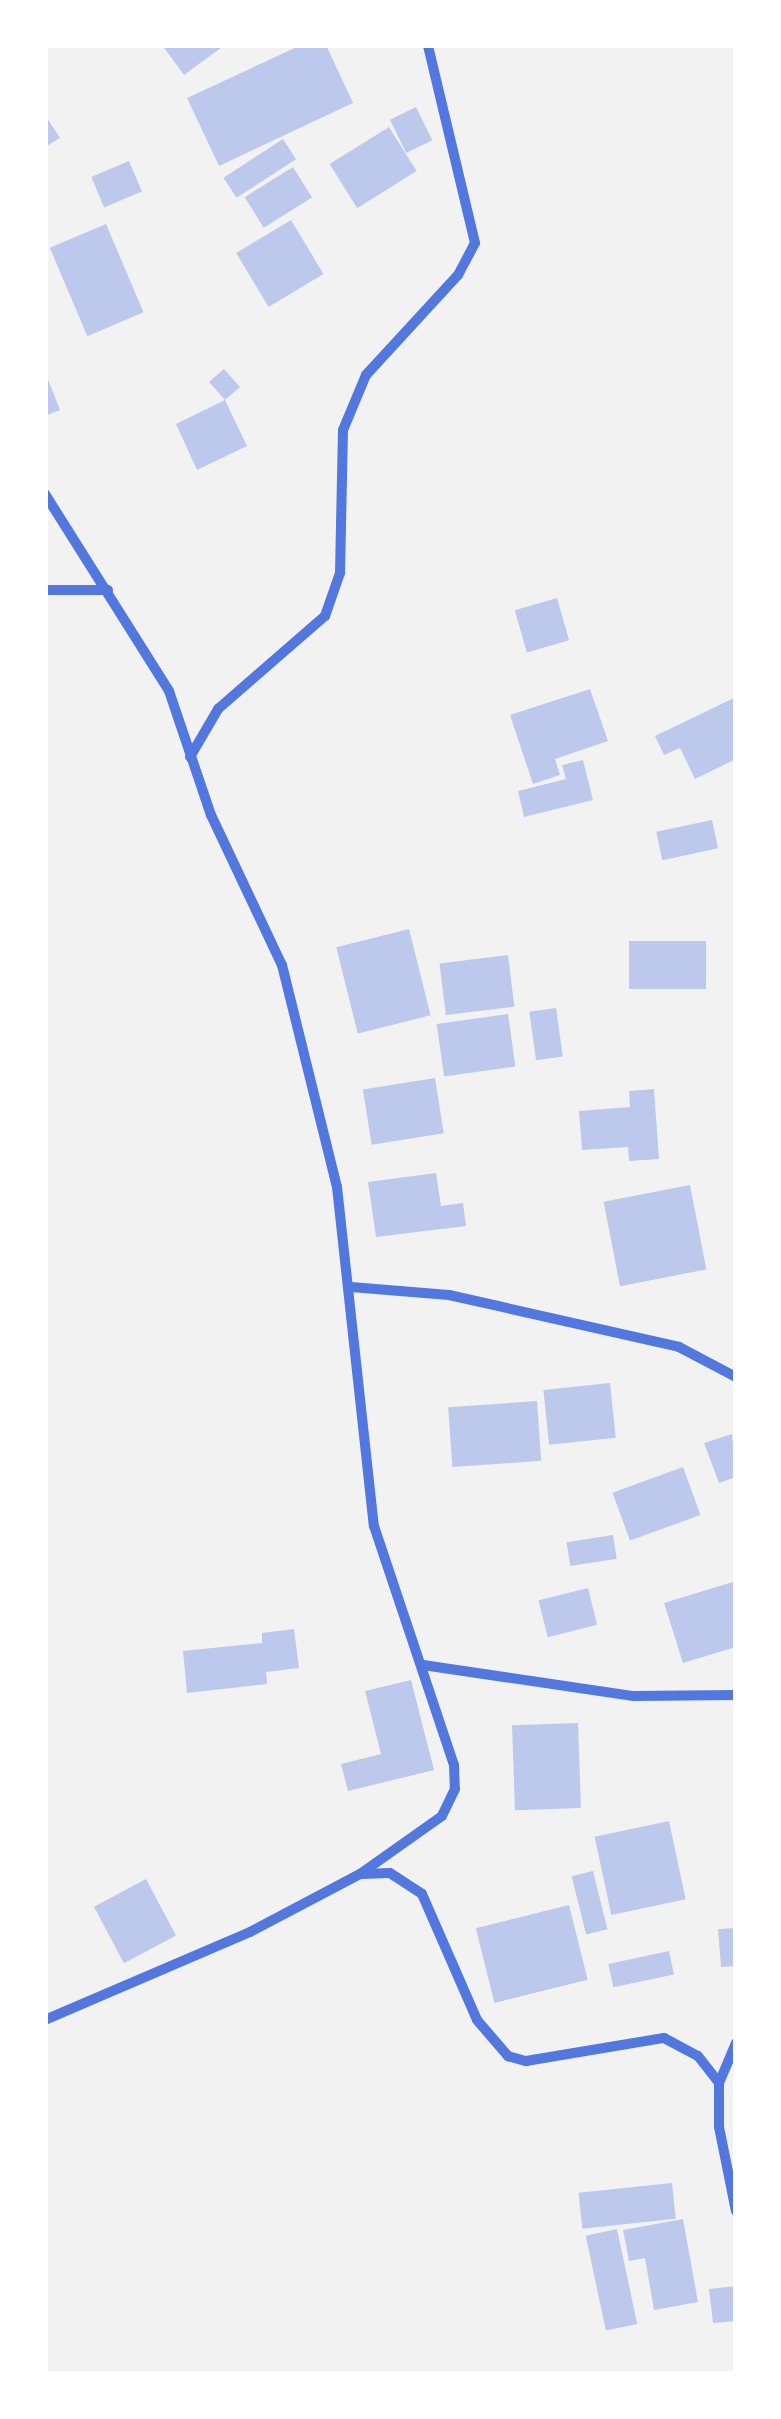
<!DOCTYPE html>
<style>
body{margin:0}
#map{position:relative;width:781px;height:2419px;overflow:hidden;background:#f2f2f2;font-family:"Nunito Sans",sans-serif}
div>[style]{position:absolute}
.building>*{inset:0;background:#bdc9ec;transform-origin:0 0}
.minor>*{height:10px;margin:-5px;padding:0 5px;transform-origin:5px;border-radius:5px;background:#5277de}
span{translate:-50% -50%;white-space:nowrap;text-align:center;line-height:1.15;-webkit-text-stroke:8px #fff;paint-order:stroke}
.frame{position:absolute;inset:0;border:48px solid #fff;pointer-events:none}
</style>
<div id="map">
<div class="building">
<i style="clip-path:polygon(162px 45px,225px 45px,184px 75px)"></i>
<i style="clip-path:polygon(301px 45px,326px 45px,353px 103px,219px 166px,187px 98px)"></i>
<i style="left:416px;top:107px;width:37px;height:29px;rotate:64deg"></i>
<i style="clip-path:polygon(45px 115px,60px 138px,45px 147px)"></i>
<i style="left:389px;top:127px;width:52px;height:70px;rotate:58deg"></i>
<i style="left:283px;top:139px;width:24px;height:71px;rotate:57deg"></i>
<i style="left:129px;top:161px;width:33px;height:41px;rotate:67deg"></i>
<i style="left:293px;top:167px;width:36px;height:57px;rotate:58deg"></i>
<i style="left:291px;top:220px;width:63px;height:64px;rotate:59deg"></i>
<i style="left:106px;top:224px;width:96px;height:61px;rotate:67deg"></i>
<i style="clip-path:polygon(224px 369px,240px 387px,225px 400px,247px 446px,197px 470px,176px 424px,225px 400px,209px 382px)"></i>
<i style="clip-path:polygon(45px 372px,60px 410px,45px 416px)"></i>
<i style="left:557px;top:598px;width:44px;height:44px;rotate:74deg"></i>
<i style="clip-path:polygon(590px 689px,608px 741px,555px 759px,560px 775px,533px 784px,510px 715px)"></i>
<i style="clip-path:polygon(736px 697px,736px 759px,695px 779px,680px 748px,664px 755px,655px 736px)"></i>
<i style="clip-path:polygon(583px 760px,593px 800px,524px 817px,518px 791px,566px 779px,562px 765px)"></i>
<i style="left:712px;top:820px;width:29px;height:57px;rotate:78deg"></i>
<i style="left:409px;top:929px;width:89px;height:75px;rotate:76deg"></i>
<i style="left:706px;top:941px;width:48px;height:77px;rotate:90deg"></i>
<i style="left:508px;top:955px;width:52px;height:69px;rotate:83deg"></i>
<i style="left:556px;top:1008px;width:49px;height:27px;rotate:82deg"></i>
<i style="left:508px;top:1014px;width:53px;height:72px;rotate:82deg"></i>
<i style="left:435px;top:1078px;width:56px;height:73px;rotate:81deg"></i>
<i style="clip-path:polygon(654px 1089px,659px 1159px,629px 1161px,628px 1147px,582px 1150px,579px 1111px,630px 1107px,629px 1091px)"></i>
<i style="clip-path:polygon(436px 1173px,441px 1206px,463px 1203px,466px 1226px,376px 1237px,368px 1182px)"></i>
<i style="left:690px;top:1185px;width:86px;height:88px;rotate:79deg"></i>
<i style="left:610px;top:1383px;width:55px;height:67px;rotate:84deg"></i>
<i style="left:537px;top:1401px;width:60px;height:89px;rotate:86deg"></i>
<i style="clip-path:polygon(732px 1434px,736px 1477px,719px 1483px,704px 1443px)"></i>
<i style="left:683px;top:1467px;width:51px;height:75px;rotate:70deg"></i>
<i style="left:613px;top:1535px;width:24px;height:47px;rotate:81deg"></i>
<i style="clip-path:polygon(736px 1581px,736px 1647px,683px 1663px,664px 1603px)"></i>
<i style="left:588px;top:1588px;width:38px;height:51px;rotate:76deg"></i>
<i style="clip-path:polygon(294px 1629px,299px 1668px,266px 1672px,267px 1684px,187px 1693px,183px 1651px,262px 1643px,262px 1633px)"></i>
<i style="clip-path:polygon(411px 1680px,434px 1770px,348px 1791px,341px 1764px,381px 1754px,365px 1691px)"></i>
<i style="left:578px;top:1723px;width:85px;height:66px;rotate:88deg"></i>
<i style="left:669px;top:1821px;width:80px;height:76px;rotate:78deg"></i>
<i style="left:593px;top:1871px;width:60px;height:22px;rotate:76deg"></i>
<i style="left:146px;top:1879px;width:64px;height:59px;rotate:62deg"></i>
<i style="left:569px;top:1905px;width:77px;height:96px;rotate:76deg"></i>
<i style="clip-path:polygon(736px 1928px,736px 1966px,721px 1967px,718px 1929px)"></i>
<i style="left:669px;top:1951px;width:24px;height:62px;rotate:78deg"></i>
<i style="left:672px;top:2183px;width:36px;height:94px;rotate:84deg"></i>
<i style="clip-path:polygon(683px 2219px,698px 2302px,654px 2310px,645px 2258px,629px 2261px,623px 2230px)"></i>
<i style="left:617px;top:2229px;width:97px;height:32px;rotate:78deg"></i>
<i style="clip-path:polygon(736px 2286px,736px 2321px,713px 2323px,709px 2289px)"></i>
</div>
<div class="minor">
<i style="left:45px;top:494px;width:233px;rotate:57.8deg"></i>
<i style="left:169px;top:691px;width:131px;rotate:71.3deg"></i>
<i style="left:211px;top:815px;width:166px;rotate:64.7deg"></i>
<i style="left:282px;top:965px;width:229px;rotate:76.1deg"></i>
<i style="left:337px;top:1187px;width:341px;rotate:83.8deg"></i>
<i style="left:374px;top:1526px;width:252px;rotate:71.5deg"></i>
<i style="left:454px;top:1765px;width:24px;rotate:88deg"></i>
<i style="left:455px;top:1789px;width:30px;rotate:116deg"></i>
<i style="left:442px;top:1816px;width:100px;rotate:144.7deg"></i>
<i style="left:360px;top:1874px;width:124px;rotate:152.2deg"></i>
<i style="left:250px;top:1932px;width:223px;rotate:156.8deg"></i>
<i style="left:45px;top:590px;width:63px"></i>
<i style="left:190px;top:757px;width:56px;rotate:-59.7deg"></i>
<i style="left:218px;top:709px;width:142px;rotate:-41deg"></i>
<i style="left:325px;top:616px;width:46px;rotate:-70.8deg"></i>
<i style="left:340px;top:573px;width:143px;rotate:-88.8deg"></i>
<i style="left:343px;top:430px;width:60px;rotate:-67.3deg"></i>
<i style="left:366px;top:375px;width:136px;rotate:-47.4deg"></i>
<i style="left:458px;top:275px;width:36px;rotate:-62deg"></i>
<i style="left:475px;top:243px;width:204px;rotate:-103.4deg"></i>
<i style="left:351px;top:1287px;width:98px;rotate:4.7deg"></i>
<i style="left:449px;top:1295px;width:236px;rotate:12.7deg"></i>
<i style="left:679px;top:1347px;width:64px;rotate:27.8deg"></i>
<i style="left:423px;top:1665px;width:213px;rotate:8.4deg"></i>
<i style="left:634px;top:1696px;width:102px;rotate:-0.6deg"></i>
<i style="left:362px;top:1874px;width:28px;rotate:-2deg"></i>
<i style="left:390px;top:1873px;width:38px;rotate:33deg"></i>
<i style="left:422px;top:1894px;width:137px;rotate:66.4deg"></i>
<i style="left:477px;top:2020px;width:48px;rotate:49.3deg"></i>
<i style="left:508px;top:2056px;width:19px;rotate:16deg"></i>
<i style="left:526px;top:2061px;width:140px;rotate:-9.5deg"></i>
<i style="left:664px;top:2038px;width:38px;rotate:28deg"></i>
<i style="left:698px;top:2056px;width:34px;rotate:52deg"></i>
<i style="left:736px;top:2043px;width:43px;rotate:113deg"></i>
<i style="left:719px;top:2083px;width:44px;rotate:90deg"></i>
<i style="left:719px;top:2127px;width:86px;rotate:78.6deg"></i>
</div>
<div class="frame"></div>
</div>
